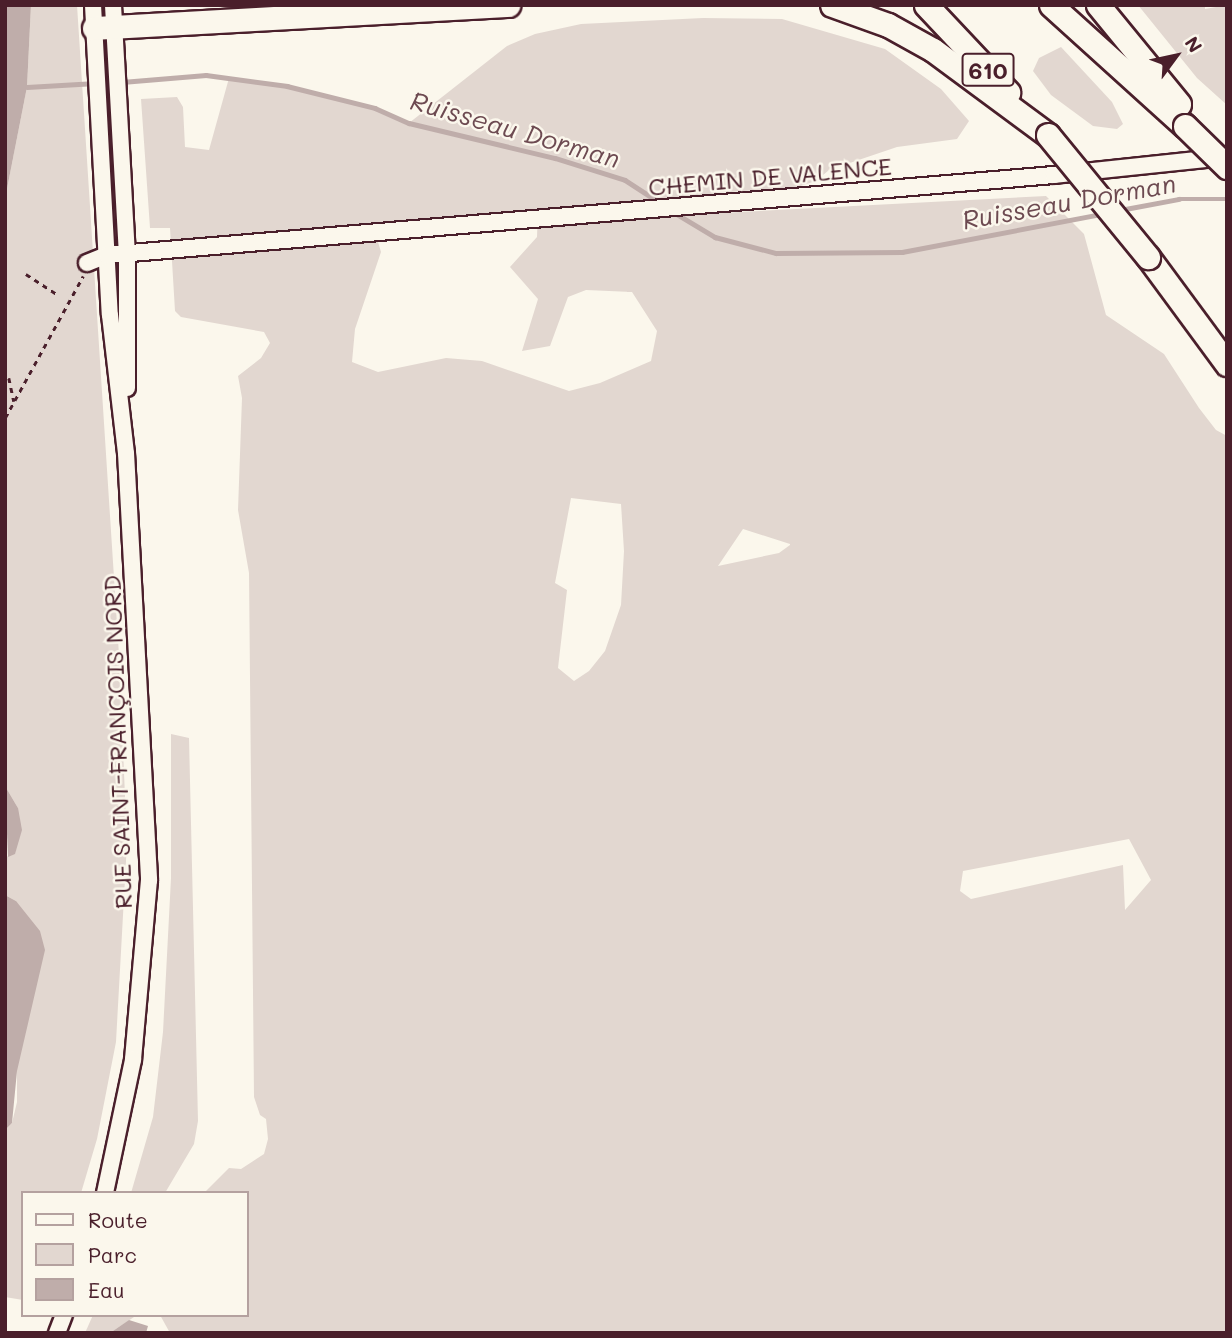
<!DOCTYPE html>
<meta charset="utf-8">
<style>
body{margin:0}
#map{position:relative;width:1232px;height:1338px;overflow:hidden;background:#fbf7ec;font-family:Mali,sans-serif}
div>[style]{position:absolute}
.green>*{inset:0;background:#e2d7d0}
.water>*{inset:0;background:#bfadaa}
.stream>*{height:4.5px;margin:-2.25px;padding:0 2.25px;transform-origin:2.25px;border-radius:2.25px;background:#bfadaa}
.path>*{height:2.5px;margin-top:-1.25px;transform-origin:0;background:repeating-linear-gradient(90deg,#4a1f2b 0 5px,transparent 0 10px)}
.roads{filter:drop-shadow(2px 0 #4a1f2b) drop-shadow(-2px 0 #4a1f2b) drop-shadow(0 2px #4a1f2b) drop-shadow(0 -2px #4a1f2b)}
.minor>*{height:16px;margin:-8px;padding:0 8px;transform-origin:8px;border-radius:8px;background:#fbf7ec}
.highway>*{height:23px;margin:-11.5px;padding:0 11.5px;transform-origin:11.5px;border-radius:11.5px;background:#fbf7ec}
.bridges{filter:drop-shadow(2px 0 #4a1f2b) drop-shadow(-2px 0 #4a1f2b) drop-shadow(0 2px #4a1f2b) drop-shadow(0 -2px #4a1f2b)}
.highway-bridge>*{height:23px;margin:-11.5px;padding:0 11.5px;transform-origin:11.5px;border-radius:11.5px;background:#fbf7ec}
span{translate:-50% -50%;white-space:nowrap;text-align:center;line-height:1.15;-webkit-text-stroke:5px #fbf7ec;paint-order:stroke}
.shield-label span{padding:2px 5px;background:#fbf7ec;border:2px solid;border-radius:5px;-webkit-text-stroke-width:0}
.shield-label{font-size:23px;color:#4a1f2b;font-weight:700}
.street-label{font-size:24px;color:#4a1f2b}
.water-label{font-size:26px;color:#6d4a51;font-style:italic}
.frame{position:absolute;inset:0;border:7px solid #4a1f2b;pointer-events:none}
.legend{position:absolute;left:21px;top:1191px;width:228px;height:126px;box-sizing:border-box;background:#fbf7ec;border:2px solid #b4a19f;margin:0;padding:9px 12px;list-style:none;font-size:21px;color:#4a1f2b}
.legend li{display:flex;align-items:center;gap:14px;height:35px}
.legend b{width:35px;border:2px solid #b4a19f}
.north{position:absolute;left:1141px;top:21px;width:70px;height:70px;-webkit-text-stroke:5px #fbf7ec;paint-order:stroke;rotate:57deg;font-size:19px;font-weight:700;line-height:28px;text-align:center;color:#4a1f2b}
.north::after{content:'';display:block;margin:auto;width:24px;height:32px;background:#4a1f2b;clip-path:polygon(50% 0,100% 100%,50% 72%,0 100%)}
</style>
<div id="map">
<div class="green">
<i style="clip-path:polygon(31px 5px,77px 5px,119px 655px,127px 843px,116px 1042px,97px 1139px,81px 1193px,23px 1193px,23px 1300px,5px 1297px,5px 1130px,12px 1123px,17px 1102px,17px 1071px,16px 901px,5px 895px,5px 853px,8px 857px,18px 808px,5px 786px,5px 199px,27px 87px)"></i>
<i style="clip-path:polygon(1138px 5px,1205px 5px,1205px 9px,1227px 5px,1227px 105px,1197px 78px)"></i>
<i style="clip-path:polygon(evenodd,703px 18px,782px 19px,885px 49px,941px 89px,969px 121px,957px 139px,897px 147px,829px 170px,816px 181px,797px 187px,714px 193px,721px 213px,1046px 196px,1084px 234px,1106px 315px,1164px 354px,1199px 408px,1216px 430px,1227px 436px,1227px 1333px,170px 1333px,160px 1315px,247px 1315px,247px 1193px,204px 1193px,229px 1168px,241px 1169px,264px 1154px,268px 1139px,266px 1119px,260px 1115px,254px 1097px,249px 573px,238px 510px,242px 398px,238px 376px,261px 358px,270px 343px,264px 332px,181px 317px,175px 311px,170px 228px,150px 228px,141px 99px,177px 97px,183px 107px,185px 147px,209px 150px,229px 78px,287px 86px,375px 108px,409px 123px,507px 46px,535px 34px,581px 24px,703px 18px,538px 209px,537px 237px,510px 267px,538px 299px,522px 351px,550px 346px,568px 297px,586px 290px,632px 292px,657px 331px,651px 361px,600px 383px,569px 391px,482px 361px,446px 358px,378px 372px,352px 362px,355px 329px,381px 252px,373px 225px,538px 209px,703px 18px,571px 498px,621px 504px,624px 551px,621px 605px,605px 651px,589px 671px,574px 681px,558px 668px,567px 590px,555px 583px,571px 498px,703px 18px,743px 529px,790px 544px,790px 545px,779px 553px,718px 566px,743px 529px,703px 18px,1129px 839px,1151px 880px,1125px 910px,1123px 865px,971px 899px,960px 891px,963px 871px,1129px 839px)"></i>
<i style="clip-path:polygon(1061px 47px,1112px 102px,1123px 124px,1117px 129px,1093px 126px,1051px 95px,1033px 71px,1039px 58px)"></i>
<i style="clip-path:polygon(171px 734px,189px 738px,198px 1121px,194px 1144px,165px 1193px,131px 1193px,153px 1117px,163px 1032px,171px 878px)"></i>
<i style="clip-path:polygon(93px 1315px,137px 1315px,110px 1333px,85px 1333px)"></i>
</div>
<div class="water">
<i style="clip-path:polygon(5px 5px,31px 5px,27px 87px,5px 199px)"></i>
<i style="clip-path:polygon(5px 786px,18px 808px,22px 830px,15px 854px,8px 857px)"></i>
<i style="clip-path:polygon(5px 895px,16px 901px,40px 931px,45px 950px,17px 1071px,12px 1123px,5px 1130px)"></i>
<i style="clip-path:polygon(129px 1320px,148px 1326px,146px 1333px,110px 1333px)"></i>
</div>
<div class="stream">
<i style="left:122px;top:82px;width:84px;rotate:-4.8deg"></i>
<i style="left:206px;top:75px;width:82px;rotate:7.7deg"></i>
<i style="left:287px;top:86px;width:91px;rotate:14deg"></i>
<i style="left:375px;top:108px;width:37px;rotate:24deg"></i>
<i style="left:409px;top:123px;width:150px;rotate:13.5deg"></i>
<i style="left:555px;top:158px;width:73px;rotate:17.4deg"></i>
<i style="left:625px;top:180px;width:44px;rotate:33deg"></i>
<i style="left:27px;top:87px;width:86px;rotate:-3.3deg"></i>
<i style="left:1120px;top:210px;width:60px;rotate:-10.6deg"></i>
<i style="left:1179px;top:199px;width:48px"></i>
<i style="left:675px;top:213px;width:47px;rotate:31deg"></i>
<i style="left:715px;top:237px;width:63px;rotate:14.7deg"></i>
<i style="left:776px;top:253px;width:126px;rotate:-0.5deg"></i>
<i style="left:902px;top:252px;width:203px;rotate:-10.8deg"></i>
</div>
<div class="path">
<i style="left:26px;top:274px;width:38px;rotate:33deg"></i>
<i style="left:9px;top:378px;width:24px;rotate:78deg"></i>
<i style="left:5px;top:418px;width:162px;rotate:-61.2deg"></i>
</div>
<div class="roads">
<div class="minor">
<i style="left:93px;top:5px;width:310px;rotate:86.9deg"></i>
<i style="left:110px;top:315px;width:139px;rotate:83.4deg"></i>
<i style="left:126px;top:453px;width:428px;rotate:86.9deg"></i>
<i style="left:149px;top:880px;width:181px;rotate:95.1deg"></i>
<i style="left:133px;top:1060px;width:136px;rotate:101.9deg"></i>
<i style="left:113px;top:5px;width:249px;rotate:86.8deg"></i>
<i style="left:127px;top:254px;width:134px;rotate:90deg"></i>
<i style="left:87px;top:263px;width:22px;rotate:-22deg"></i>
<i style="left:107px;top:255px;width:950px;rotate:-4.83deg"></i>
<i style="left:1054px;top:175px;width:171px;rotate:-6deg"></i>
<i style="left:57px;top:1333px;width:19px;rotate:-69deg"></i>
</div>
<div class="highway">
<i style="left:832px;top:5px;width:59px;rotate:19.7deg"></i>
<i style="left:888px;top:25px;width:51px;rotate:29.1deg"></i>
<i style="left:933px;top:50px;width:143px;rotate:36.5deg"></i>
<i style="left:926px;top:5px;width:120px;rotate:46.7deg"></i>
<i style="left:1051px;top:5px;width:181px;rotate:42.1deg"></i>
<i style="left:1098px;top:5px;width:128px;rotate:50.7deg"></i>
<i style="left:94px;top:28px;width:415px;rotate:-3.2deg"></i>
<i style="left:1148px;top:257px;width:133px;rotate:53.6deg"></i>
</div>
</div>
<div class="bridges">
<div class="highway-bridge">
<i style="left:1185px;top:126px;width:59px;rotate:44.3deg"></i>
<i style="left:1048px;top:135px;width:158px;rotate:50.7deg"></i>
</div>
</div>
<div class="shield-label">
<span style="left:988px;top:70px">610</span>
</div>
<div class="street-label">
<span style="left:770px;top:176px;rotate:-5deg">CHEMIN DE VALENCE</span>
<span style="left:117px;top:742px;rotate:-92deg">RUE SAINT-FRANÇOIS NORD</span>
</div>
<div class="water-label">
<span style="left:515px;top:130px;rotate:16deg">Ruisseau Dorman</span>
<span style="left:1069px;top:202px;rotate:-10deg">Ruisseau Dorman</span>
</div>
<div class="frame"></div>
<ul class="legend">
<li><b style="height:9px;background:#fbf7ec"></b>Route</li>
<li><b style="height:19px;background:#e2d7d0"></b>Parc</li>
<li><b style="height:19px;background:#bfadaa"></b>Eau</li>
</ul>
<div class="north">N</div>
</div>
